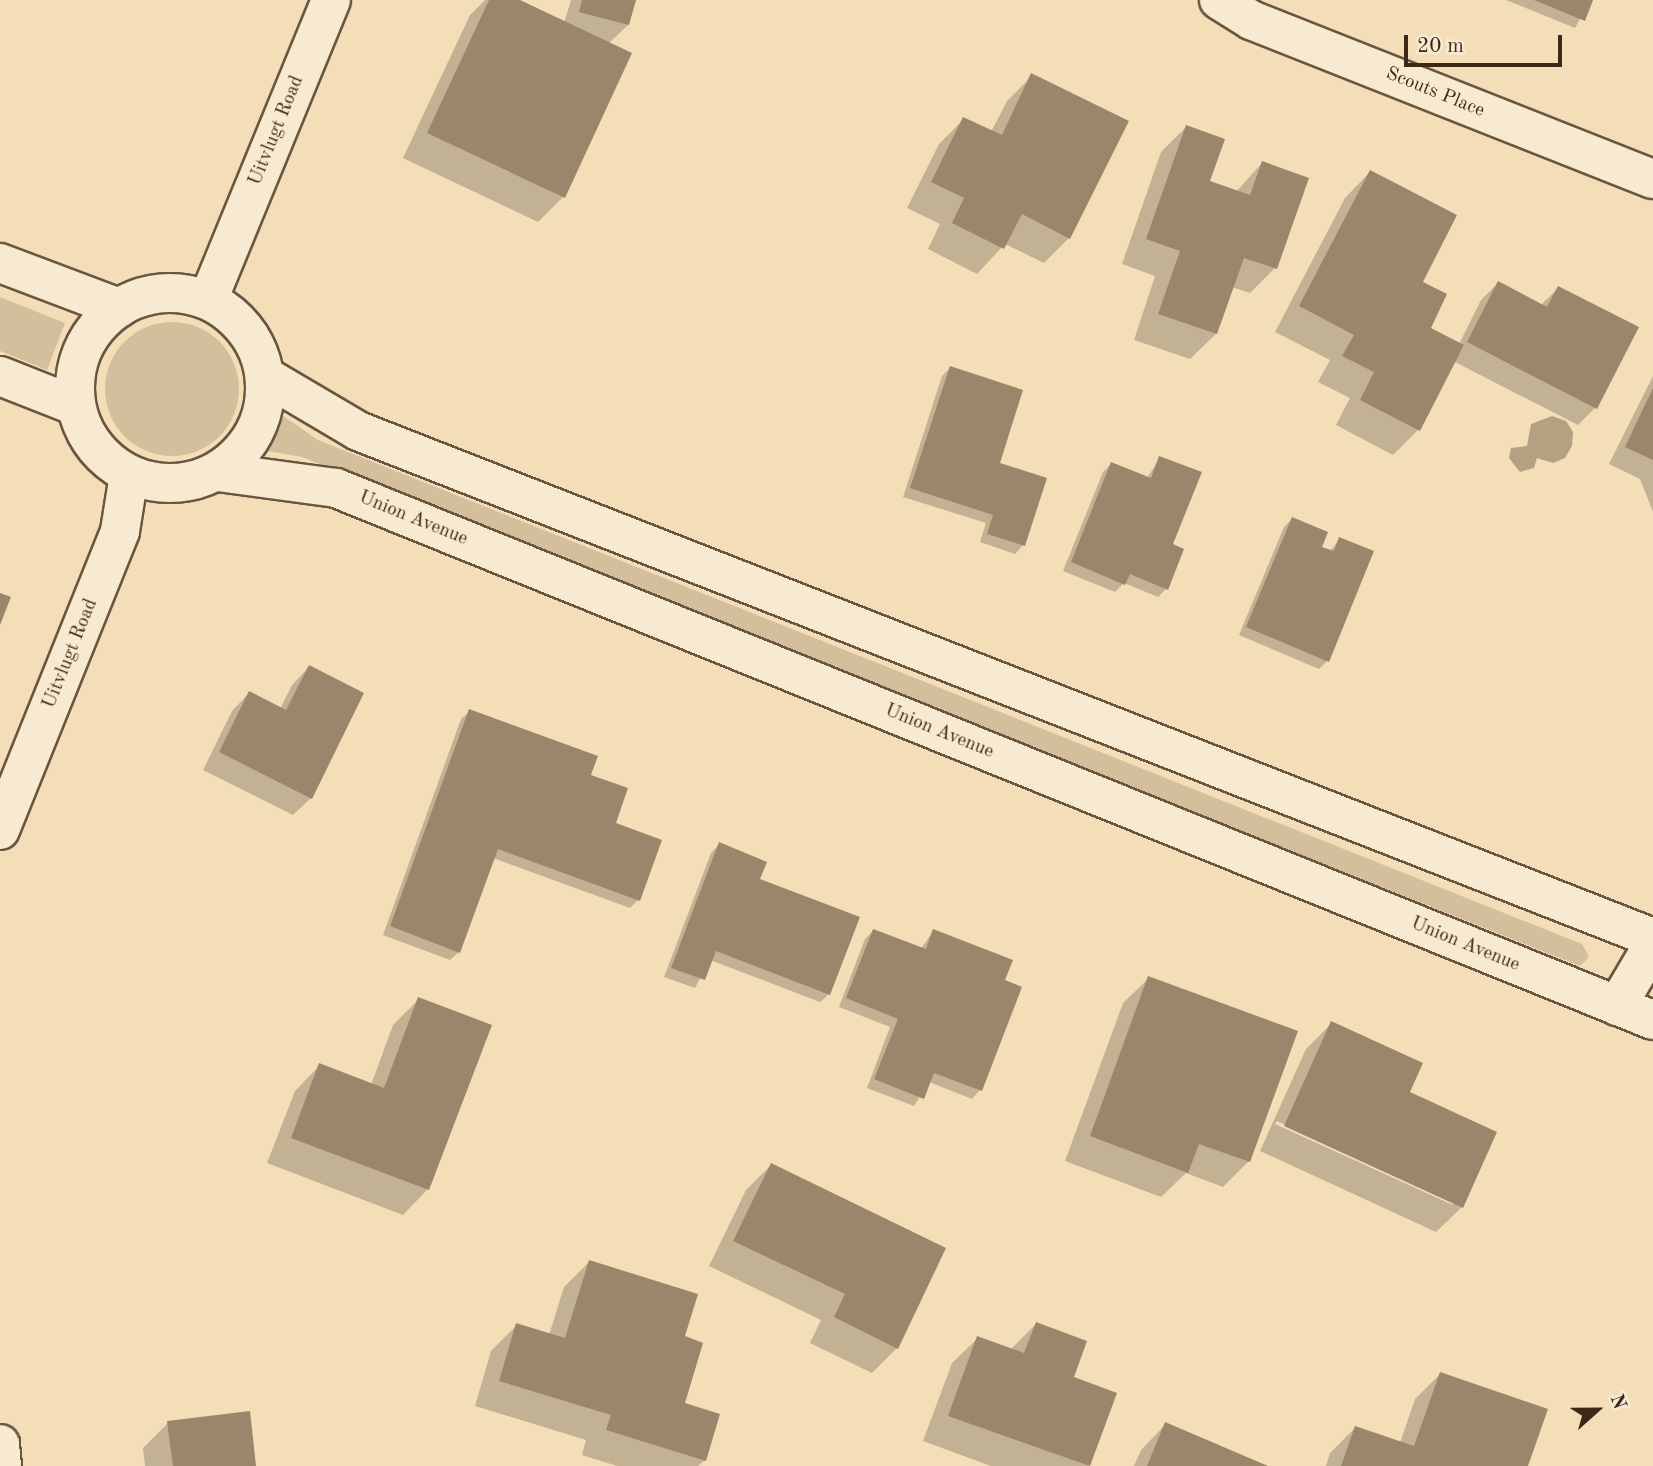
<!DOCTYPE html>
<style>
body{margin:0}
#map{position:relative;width:1653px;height:1466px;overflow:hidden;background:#f3deb8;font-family:"Old Standard TT",serif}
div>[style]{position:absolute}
.green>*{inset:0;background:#d4bf9d}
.round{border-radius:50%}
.water>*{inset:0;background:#b5a082}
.shadow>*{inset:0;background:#0003}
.building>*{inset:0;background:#9b866b}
.roads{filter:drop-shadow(2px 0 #6a5540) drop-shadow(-2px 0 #6a5540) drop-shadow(0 2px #6a5540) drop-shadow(0 -2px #6a5540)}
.minor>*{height:38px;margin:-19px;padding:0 19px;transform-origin:19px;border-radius:19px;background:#f7ead1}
.tertiary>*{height:38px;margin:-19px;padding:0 19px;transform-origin:19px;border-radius:19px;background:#f7ead1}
.tertiary>.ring{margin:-19px;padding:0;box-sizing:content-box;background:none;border:38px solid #f7ead1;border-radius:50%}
span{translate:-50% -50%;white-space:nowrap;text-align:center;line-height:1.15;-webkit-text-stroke:6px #f7ead1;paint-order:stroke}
.street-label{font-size:19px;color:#3c2718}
.north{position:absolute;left:1562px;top:1375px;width:70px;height:70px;-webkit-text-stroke:5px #f7ead1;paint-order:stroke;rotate:69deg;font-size:19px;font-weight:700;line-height:28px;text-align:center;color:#3c2718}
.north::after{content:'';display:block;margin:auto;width:24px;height:32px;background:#3c2718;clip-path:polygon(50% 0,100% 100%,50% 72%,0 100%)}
.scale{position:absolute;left:1404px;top:35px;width:158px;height:32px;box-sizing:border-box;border:4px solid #3c2718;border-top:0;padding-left:9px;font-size:21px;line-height:24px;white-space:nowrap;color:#3c2718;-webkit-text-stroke:5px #f7ead1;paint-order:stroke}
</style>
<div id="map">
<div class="green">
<i style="clip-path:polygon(0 297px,65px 323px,47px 370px,0 351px)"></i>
<i class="round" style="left:105px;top:322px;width:134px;height:134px"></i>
<i style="clip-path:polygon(273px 409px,318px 440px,1582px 944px,1589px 957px,1580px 966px,302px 457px,256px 449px)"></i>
</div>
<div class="water">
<i style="clip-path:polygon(1552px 416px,1566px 421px,1573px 432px,1572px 446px,1565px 458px,1553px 463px,1537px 458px,1534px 468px,1520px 472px,1509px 458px,1511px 448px,1527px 446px,1531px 424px)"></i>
</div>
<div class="shadow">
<i style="clip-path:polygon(485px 0,516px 0,564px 23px,571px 0,634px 0,628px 25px,608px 44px,563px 197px,538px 222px,403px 158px,470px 15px)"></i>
<i style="clip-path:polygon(1506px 0,1591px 0,1575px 28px)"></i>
<i style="clip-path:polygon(1032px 76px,1069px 238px,1044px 263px,1005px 244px,977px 274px,928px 249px,940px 224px,907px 208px,939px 144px,964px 119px,991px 132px,1007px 101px)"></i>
<i style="clip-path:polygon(1186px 127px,1208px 182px,1236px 192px,1262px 163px,1275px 268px,1250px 293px,1232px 287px,1216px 334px,1190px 359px,1134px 340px,1155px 276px,1122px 264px,1161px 152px)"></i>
<i style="clip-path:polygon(1370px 172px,1420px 282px,1429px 328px,1459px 344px,1481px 300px,1498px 283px,1541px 305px,1558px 288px,1595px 408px,1578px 425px,1453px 361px,1418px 430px,1393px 455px,1336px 425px,1350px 398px,1318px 382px,1330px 360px,1275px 332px,1345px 198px)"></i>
<i style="clip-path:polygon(950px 368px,998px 464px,1023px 545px,1015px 554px,980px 542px,986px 523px,903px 497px,942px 376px)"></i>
<i style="clip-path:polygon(1653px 376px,1653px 512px,1640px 479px,1609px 464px)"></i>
<i style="clip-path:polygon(1160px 458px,1171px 545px,1166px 589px,1158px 597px,1124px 583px,1115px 592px,1063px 571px,1103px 472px,1111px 464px,1147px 478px)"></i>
<i style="clip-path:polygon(1292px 519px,1320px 548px,1330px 551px,1340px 539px,1327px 661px,1319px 669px,1239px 635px,1284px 527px)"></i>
<i style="clip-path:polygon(309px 667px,311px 798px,293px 815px,203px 770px,232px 711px,249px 693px,280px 709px,292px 685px)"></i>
<i style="clip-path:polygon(470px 711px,589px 776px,638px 900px,630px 908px,493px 858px,459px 952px,450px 960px,383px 935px,461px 719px)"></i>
<i style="clip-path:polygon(719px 845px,758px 880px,829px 994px,820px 1002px,710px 960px,695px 988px,664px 977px,711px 853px)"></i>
<i style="clip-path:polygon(873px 931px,921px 949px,933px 931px,980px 1090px,972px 1099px,929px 1082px,914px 1106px,867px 1088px,890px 1027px,839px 1007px,865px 939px)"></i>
<i style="clip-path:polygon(1149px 978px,1249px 1161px,1223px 1187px,1186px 1173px,1161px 1197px,1065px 1161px,1123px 1003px)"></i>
<i style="clip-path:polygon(419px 999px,428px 1189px,403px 1215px,267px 1163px,295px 1091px,320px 1065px,371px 1085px,393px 1025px)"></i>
<i style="clip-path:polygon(evenodd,1332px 1023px,1408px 1092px,1462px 1207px,1436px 1232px,1260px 1151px,1306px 1049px,1332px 1023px,1277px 1121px,1453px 1201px,1453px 1205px,1275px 1124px,1277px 1121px)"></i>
<i style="clip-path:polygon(771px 1165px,897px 1348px,872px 1373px,810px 1343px,821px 1320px,709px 1266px,746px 1190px)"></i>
<i style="clip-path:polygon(589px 1262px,683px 1337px,683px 1404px,705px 1460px,698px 1466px,617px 1466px,582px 1455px,586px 1440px,475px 1406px,491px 1351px,517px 1325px,549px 1335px,564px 1287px)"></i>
<i style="clip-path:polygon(1036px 1324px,1072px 1378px,1114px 1394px,1088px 1466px,991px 1466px,923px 1441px,952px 1363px,978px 1338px,1010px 1350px)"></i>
<i style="clip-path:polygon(1440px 1374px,1527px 1466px,1326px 1466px,1330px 1453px,1355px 1428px,1400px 1443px,1415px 1399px)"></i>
<i style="clip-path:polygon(168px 1423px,255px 1466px,145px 1466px,143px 1448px)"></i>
<i style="clip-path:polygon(1166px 1424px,1264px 1466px,1134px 1466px,1141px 1450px)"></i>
</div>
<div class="building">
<i style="clip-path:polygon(489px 0,520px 0,632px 53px,565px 198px,427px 133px)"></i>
<i style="clip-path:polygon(582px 0,636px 0,629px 25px,579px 12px)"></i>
<i style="clip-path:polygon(1534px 0,1593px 0,1585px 21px)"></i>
<i style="clip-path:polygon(1031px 73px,1129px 121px,1070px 239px,1022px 214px,1004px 249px,952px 223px,964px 198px,931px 182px,963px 117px,1002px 135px)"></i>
<i style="clip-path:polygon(1186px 125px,1225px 139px,1210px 181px,1250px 195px,1262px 161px,1309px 178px,1277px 269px,1244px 258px,1217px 334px,1158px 314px,1180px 251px,1146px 239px)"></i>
<i style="clip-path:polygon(1370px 170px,1457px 215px,1423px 282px,1447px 294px,1431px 328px,1464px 345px,1420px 431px,1360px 400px,1374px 372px,1342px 356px,1354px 335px,1299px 306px)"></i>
<i style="clip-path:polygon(1498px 281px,1547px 307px,1558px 286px,1639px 327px,1597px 409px,1467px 342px)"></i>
<i style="clip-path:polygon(950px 366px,1023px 390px,1000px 463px,1047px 478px,1025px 546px,987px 534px,993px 515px,910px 488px)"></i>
<i style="clip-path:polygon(1653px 388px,1653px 460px,1625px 447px)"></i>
<i style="clip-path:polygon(1159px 456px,1202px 472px,1173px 544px,1184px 549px,1168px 590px,1130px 574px,1125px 585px,1071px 562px,1111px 462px,1151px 478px)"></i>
<i style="clip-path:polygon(1292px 517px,1328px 532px,1322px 547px,1334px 551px,1339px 537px,1374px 551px,1329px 662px,1246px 627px)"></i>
<i style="clip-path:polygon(0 593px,11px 597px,0 625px)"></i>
<i style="clip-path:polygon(309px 665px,364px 693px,312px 799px,219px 752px,249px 691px,286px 710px)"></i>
<i style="clip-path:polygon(469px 709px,598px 756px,591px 775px,628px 788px,616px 823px,662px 840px,640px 901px,498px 849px,460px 953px,390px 926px)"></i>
<i style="clip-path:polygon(719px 842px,767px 862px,760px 879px,860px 917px,830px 995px,716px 951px,705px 980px,671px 968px)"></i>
<i style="clip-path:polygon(873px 929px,926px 949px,933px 929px,1013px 960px,1005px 980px,1022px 987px,982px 1091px,934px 1073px,924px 1099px,874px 1079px,898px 1019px,846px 998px)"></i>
<i style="clip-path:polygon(1148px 976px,1298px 1031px,1250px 1162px,1199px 1144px,1188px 1173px,1090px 1136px)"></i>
<i style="clip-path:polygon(418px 997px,492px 1025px,429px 1190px,291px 1138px,319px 1063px,384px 1088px)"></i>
<i style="clip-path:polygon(1331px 1021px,1423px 1063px,1410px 1092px,1497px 1132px,1463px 1208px,1284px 1126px)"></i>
<i style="clip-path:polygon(771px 1163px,946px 1248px,898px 1349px,834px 1317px,845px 1294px,733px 1241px)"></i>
<i style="clip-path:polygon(589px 1260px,698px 1294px,685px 1336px,703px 1343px,685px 1403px,720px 1414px,706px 1461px,606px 1430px,611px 1415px,499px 1381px,516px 1323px,565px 1338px)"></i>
<i style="clip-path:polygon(1036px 1322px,1087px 1341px,1074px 1377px,1117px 1393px,1090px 1466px,948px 1416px,977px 1336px,1024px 1353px)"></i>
<i style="clip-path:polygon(1440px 1372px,1548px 1409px,1528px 1466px,1341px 1466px,1355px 1426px,1414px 1446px)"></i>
<i style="clip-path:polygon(250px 1411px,256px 1466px,173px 1466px,167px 1421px)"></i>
<i style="clip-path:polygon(1165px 1422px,1268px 1466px,1147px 1466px)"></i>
</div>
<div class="roads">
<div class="minor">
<i style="left:1219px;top:0;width:38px;rotate:32deg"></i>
<i style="left:1251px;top:20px;width:432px;rotate:21.6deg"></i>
<i style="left:208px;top:300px;width:324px;rotate:-67.7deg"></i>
<i style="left:0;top:830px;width:322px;rotate:-68.1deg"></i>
<i style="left:120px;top:531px;width:57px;rotate:-80.9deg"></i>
<i style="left:1617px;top:1006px;width:71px;rotate:-59.5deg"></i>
<i style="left:0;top:1444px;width:22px;rotate:85deg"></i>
</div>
<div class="tertiary">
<i style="left:0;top:263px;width:127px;rotate:20.7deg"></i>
<i class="ring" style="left:75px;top:293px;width:152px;height:152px"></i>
<i style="left:0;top:376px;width:82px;rotate:21.5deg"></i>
<i style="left:265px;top:376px;width:108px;rotate:30.6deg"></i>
<i style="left:358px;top:431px;width:1391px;rotate:21.38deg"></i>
<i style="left:218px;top:472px;width:119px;rotate:7.7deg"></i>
<i style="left:336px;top:488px;width:1420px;rotate:22deg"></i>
</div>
</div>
<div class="street-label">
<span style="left:1435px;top:93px;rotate:22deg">Scouts Place</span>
<span style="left:277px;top:131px;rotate:-68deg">Uitvlugt Road</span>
<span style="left:413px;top:519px;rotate:22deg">Union Avenue</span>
<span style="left:71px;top:654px;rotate:-68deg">Uitvlugt Road</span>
<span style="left:939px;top:732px;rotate:22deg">Union Avenue</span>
<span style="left:1465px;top:945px;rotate:22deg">Union Avenue</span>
</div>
<div class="north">N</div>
<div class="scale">20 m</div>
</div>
